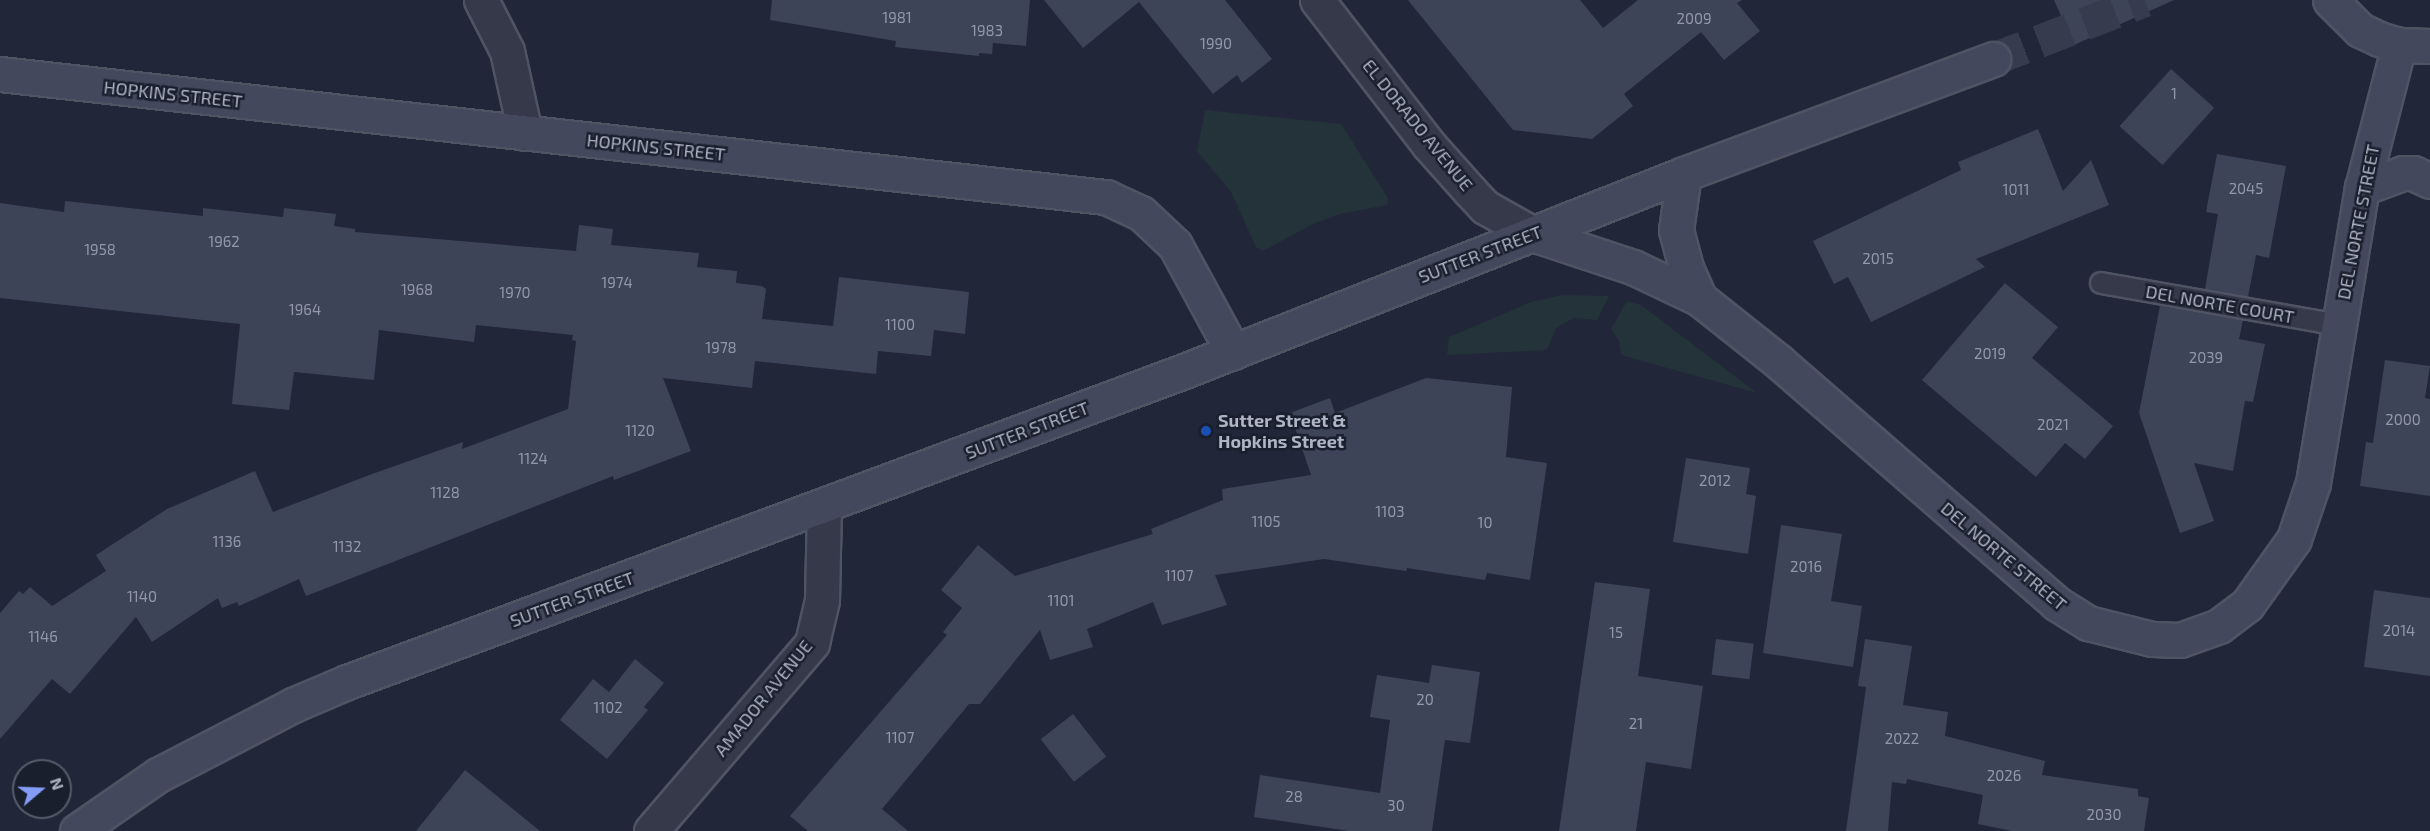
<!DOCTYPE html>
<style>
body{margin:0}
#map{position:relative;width:2430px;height:831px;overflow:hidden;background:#212738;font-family:"Exo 2",sans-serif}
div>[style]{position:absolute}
.green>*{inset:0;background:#233339}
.building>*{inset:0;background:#3d4458;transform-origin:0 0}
.secondary-tunnel>*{height:33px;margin-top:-16.5px;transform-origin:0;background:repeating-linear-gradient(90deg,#363c4d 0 33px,transparent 0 49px)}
.roads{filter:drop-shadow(2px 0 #4f5463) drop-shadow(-2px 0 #4f5463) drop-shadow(0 2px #4f5463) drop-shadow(0 -2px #4f5463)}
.lane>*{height:20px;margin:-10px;padding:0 10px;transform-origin:10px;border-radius:10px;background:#353949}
.street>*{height:33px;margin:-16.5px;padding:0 16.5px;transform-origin:16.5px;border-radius:16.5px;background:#353949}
.secondary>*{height:33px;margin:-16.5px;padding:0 16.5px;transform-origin:16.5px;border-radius:16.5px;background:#43485c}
.dots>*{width:16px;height:16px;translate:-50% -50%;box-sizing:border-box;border:3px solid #1a1f2d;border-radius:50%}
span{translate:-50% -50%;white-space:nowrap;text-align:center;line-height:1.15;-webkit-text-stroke:5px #1a1f2d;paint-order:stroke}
.number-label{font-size:15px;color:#9298aa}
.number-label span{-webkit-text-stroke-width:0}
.street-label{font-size:18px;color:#afb4c5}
.poi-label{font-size:18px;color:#afb4c5;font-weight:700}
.left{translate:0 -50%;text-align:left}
.north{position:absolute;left:12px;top:759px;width:60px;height:60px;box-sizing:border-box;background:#1a1f2d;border:2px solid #565b6a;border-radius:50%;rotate:71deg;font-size:16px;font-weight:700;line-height:24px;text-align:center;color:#afb4c5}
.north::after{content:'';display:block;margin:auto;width:21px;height:27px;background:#839cf6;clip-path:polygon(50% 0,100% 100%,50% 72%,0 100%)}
</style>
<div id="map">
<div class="green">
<i style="clip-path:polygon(1205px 110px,1341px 124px,1388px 198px,1387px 205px,1340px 214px,1315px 223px,1263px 251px,1256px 247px,1231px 192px,1197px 151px)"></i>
<i style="clip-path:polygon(1563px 295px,1609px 296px,1597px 320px,1574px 318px,1556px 328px,1547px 350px,1447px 355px,1449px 337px,1531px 302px)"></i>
<i style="clip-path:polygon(1627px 301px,1641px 305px,1757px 393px,1621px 355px,1619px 341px,1611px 329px)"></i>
</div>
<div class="building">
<i style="clip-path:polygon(772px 0,1030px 0,1026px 46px,993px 43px,992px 54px,979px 53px,979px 56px,895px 47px,896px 41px,770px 20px)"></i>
<i style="clip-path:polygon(1044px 0,1225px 0,1272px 59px,1242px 83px,1237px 75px,1213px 94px,1139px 2px,1083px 48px)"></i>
<i style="clip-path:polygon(1408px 0,1580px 0,1603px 28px,1638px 0,1742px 0,1737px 3px,1760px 31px,1724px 60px,1701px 32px,1624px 94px,1633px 106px,1592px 139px,1513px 130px)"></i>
<i style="clip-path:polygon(2054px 0,2174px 0,2074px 45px)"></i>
<i style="left:2171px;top:69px;width:58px;height:77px;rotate:42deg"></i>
<i style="clip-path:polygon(2038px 129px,2063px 191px,2091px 160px,2109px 205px,1976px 259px,1985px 267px,1871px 322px,1848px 277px,1834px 284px,1813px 241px,1961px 170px,1958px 162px)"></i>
<i style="clip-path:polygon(2217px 154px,2286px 166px,2269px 258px,2256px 255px,2248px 297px,2205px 289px,2218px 214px,2206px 212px)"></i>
<i style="clip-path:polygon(65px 201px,203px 216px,203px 208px,283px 217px,284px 208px,336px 214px,334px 226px,355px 229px,355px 232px,576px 251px,579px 225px,613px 229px,611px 245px,699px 253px,697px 267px,737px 271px,736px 283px,762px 286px,766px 289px,762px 319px,833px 326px,839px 277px,969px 292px,965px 334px,934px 330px,931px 356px,878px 351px,876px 374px,755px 361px,752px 388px,663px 378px,691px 451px,614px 480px,613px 476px,306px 596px,299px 579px,239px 606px,237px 602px,222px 608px,218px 598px,152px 642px,136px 617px,70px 694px,52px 679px,0 739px,0 613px,19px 591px,23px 594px,30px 587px,52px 606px,106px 571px,96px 555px,167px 509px,255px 471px,273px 512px,372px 474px,463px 442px,462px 449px,568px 409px,576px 341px,572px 340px,573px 335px,476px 325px,474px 342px,379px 330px,374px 380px,294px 372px,289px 410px,232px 404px,240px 324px,0 298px,0 203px,64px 212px)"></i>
<i style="clip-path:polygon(2005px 283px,2058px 327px,2032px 358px,2113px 426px,2085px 459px,2065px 443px,2036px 477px,1922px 380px)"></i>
<i style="clip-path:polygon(2160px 306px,2243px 320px,2239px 339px,2265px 344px,2253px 402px,2245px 401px,2233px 471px,2194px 463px,2214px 521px,2180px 533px,2139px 413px)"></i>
<i style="clip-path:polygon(2385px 360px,2430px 366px,2425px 398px,2430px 399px,2430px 496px,2360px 486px,2366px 442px,2373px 443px)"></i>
<i style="clip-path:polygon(1426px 378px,1512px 387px,1506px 457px,1547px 463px,1530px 580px,1487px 573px,1485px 580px,1407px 568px,1406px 571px,1324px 559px,1215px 575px,1227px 605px,1162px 625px,1153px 602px,1087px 629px,1093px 647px,1050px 660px,1040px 630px,980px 704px,969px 704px,882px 809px,908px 831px,808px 831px,790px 816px,947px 635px,943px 632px,962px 608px,941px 590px,978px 545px,1015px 576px,1153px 534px,1151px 529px,1223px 500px,1222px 489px,1311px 475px,1290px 413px,1330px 398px,1335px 413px)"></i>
<i style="clip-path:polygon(1686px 458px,1750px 468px,1746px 494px,1756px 496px,1748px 554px,1673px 542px)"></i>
<i style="clip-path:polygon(1781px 525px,1842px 534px,1831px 601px,1862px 606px,1853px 667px,1763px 653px)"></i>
<i style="clip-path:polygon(1595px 582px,1650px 589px,1638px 676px,1703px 686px,1691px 769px,1646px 762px,1636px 831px,1559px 831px)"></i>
<i style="clip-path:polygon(2374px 590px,2430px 598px,2430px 676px,2364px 667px)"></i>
<i style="left:1716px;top:639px;width:38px;height:36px;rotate:7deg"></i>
<i style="clip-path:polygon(1865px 639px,1912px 646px,1903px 705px,1948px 712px,1945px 736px,2045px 761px,2042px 775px,2138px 789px,2138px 796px,2149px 798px,2144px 831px,2012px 831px,1978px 824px,1983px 795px,1907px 779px,1906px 784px,1892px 782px,1888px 831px,1846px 831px,1866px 687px,1858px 686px)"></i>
<i style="clip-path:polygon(635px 659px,664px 683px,644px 707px,648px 710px,607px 759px,560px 720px,593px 679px,609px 692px)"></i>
<i style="clip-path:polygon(1432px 665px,1480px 672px,1470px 743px,1445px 740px,1432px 831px,1349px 831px,1254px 817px,1260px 775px,1380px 793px,1390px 720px,1370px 717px,1377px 675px,1429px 683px)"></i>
<i style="left:1073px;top:714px;width:54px;height:41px;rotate:52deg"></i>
<i style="clip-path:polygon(465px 770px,540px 831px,416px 831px)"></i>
</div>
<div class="secondary-tunnel">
<i style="left:1993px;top:59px;width:163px;rotate:-21.2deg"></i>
</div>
<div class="roads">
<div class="lane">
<i style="left:2101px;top:283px;width:241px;rotate:10deg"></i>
</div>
<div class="street">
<i style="left:481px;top:0;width:57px;rotate:63deg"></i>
<i style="left:507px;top:51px;width:84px;rotate:77.6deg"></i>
<i style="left:1317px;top:0;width:183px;rotate:52.3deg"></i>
<i style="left:1429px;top:145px;width:62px;rotate:48.3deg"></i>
<i style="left:1470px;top:191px;width:22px;rotate:47deg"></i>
<i style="left:1485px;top:207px;width:55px;rotate:29.4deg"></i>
<i style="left:651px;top:831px;width:248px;rotate:-49.4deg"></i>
<i style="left:812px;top:643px;width:44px;rotate:-76.9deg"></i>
<i style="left:822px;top:600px;width:93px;rotate:-88.8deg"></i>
</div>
<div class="secondary">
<i style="left:2330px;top:0;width:42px;rotate:45deg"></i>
<i style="left:2360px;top:30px;width:21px;rotate:25deg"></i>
<i style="left:2379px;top:39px;width:21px;rotate:17deg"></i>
<i style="left:2399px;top:45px;width:31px;rotate:2deg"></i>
<i style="left:0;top:74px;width:1113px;rotate:6.35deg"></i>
<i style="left:1106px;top:197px;width:38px;rotate:25deg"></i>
<i style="left:1141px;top:213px;width:47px;rotate:43.3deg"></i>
<i style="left:1175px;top:245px;width:122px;rotate:61.5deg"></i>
<i style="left:1684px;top:174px;width:57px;rotate:98.1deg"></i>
<i style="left:1676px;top:230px;width:39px;rotate:75deg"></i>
<i style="left:1686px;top:268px;width:34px;rotate:66deg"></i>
<i style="left:2362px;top:188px;width:44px;rotate:-20.1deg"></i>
<i style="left:2403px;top:173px;width:10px"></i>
<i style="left:2413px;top:173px;width:19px;rotate:25deg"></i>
<i style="left:1533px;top:234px;width:105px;rotate:18.3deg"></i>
<i style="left:1633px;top:267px;width:74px;rotate:25.5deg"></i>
<i style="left:1700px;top:299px;width:100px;rotate:38.5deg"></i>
<i style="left:1778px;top:361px;width:369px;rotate:41deg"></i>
<i style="left:2056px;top:603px;width:38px;rotate:32deg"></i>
<i style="left:2088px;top:623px;width:66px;rotate:14deg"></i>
<i style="left:2152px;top:639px;width:28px;rotate:2deg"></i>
<i style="left:2180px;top:640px;width:41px;rotate:-19.7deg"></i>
<i style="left:2219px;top:626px;width:35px;rotate:-37deg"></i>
<i style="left:2247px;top:605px;width:81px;rotate:-54.5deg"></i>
<i style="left:2294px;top:539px;width:59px;rotate:-71.3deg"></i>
<i style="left:2313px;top:483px;width:299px;rotate:-80.6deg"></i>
<i style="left:2362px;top:188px;width:148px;rotate:-75.5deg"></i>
<i style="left:77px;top:831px;width:98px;rotate:-34.7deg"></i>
<i style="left:158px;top:775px;width:152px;rotate:-27.4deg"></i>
<i style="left:293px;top:705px;width:59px;rotate:-23.1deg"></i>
<i style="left:347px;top:682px;width:893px;rotate:-20.38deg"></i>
<i style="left:1184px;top:371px;width:537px;rotate:-21.5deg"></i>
<i style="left:1684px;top:174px;width:330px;rotate:-20.4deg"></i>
</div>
</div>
<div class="dots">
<i style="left:1206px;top:431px;background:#1a4fb4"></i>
</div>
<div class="number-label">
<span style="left:897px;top:18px">1981</span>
<span style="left:1694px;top:19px">2009</span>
<span style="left:987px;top:31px">1983</span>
<span style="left:1216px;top:44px">1990</span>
<span style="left:2174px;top:94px">1</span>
<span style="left:2246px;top:189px">2045</span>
<span style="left:2016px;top:190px">1011</span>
<span style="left:224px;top:242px">1962</span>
<span style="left:100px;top:250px">1958</span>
<span style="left:1878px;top:259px">2015</span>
<span style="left:617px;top:283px">1974</span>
<span style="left:417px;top:290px">1968</span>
<span style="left:515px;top:293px">1970</span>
<span style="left:305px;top:310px">1964</span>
<span style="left:900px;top:325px">1100</span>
<span style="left:721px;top:348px">1978</span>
<span style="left:1990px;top:354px">2019</span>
<span style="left:2206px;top:358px">2039</span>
<span style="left:2403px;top:420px">2000</span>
<span style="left:2053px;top:425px">2021</span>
<span style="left:640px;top:431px">1120</span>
<span style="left:533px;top:459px">1124</span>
<span style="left:1715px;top:481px">2012</span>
<span style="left:445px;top:493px">1128</span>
<span style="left:1390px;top:512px">1103</span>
<span style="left:1266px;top:522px">1105</span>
<span style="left:1485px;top:523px">10</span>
<span style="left:227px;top:542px">1136</span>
<span style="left:347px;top:547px">1132</span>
<span style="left:1806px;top:567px">2016</span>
<span style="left:1179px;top:576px">1107</span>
<span style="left:142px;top:597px">1140</span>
<span style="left:1061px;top:601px">1101</span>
<span style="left:2399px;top:631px">2014</span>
<span style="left:1616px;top:633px">15</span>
<span style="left:43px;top:637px">1146</span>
<span style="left:1425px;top:700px">20</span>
<span style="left:608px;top:708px">1102</span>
<span style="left:1636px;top:724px">21</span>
<span style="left:900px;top:738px">1107</span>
<span style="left:1902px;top:739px">2022</span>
<span style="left:2004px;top:776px">2026</span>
<span style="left:1294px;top:797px">28</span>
<span style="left:1396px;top:806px">30</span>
<span style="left:2104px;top:815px">2030</span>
</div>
<div class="street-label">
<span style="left:173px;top:94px;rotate:6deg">HOPKINS STREET</span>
<span style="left:1418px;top:125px;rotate:51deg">EL DORADO AVENUE</span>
<span style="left:656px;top:147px;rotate:6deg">HOPKINS STREET</span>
<span style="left:2358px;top:222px;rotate:-79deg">DEL NORTE STREET</span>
<span style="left:1480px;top:254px;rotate:-21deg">SUTTER STREET</span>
<span style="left:2220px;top:304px;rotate:10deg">DEL NORTE COURT</span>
<span style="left:1027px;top:430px;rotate:-21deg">SUTTER STREET</span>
<span style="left:2004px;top:556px;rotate:40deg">DEL NORTE STREET</span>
<span style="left:572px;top:599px;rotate:-20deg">SUTTER STREET</span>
<span style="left:763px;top:698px;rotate:-51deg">AMADOR AVENUE</span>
</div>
<div class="poi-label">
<span class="left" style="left:1218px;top:431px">Sutter Street &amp;<br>Hopkins Street</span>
</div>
<div class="north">N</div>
</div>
